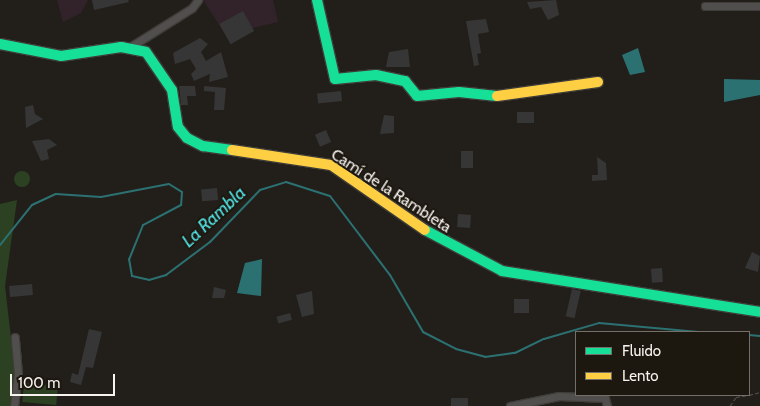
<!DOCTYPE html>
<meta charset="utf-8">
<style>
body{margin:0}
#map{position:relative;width:760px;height:406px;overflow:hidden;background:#221f1b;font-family:Cabin,sans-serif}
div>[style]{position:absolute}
.commercial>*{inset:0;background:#322229}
.green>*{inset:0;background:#2b4122;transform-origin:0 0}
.round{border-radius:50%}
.water>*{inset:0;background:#2c7172}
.stream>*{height:2px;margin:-1px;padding:0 1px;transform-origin:1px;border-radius:1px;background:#2c7172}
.building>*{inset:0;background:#373636;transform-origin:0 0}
.path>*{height:1px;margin-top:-0.5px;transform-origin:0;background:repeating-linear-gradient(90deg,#535150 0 4px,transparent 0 6.5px)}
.roads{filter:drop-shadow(1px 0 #3f3d39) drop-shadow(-1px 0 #3f3d39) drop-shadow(0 1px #3f3d39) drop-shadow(0 -1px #3f3d39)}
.street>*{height:7px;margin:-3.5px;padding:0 3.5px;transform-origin:3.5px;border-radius:3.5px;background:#514f4d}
.fast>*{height:10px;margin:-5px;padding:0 5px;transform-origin:5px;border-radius:5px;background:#16e098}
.slow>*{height:10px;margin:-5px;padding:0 5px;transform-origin:5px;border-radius:5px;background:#ffcf43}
span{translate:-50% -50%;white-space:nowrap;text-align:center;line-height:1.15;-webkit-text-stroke:4px #1c170f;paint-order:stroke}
.street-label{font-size:16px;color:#f7f3ee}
.water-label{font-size:18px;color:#54e5e9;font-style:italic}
.legend{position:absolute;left:575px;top:331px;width:175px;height:65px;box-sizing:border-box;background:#1c170f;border:1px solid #746f68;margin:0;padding:6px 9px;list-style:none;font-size:15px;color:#f7f3ee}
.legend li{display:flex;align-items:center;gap:10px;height:25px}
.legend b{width:25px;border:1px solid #746f68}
.scale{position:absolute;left:10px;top:374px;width:105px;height:22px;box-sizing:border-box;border:2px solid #f7f3ee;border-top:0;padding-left:6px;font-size:15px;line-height:18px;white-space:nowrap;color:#f7f3ee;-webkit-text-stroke:4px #1c170f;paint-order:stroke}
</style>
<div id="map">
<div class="commercial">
<i style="clip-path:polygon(57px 0,88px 0,81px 13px,63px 22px)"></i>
<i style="clip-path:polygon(203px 0,273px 0,278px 22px,249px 29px,229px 40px)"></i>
</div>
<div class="green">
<i class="round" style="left:14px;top:171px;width:16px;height:16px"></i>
<i style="clip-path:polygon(17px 200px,5px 286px,15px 373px,10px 406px,0 406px,0 204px)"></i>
<i style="left:24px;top:383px;width:34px;height:19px;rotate:5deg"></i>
</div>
<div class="water">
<i style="clip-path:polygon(638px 48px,645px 72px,630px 75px,622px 55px)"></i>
<i style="clip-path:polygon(724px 79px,760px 80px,760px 95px,724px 102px)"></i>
<i style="clip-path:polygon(262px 259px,261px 296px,237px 293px,245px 263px)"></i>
</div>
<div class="stream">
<i style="left:0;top:245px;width:51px;rotate:-51.3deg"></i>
<i style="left:32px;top:205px;width:26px;rotate:-25deg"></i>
<i style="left:56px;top:194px;width:45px;rotate:3.8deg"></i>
<i style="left:101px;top:197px;width:69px;rotate:-10.8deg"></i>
<i style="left:169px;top:184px;width:15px;rotate:32deg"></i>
<i style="left:182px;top:192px;width:13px;rotate:94deg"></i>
<i style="left:181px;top:205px;width:43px;rotate:152.2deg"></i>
<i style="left:143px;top:225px;width:37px;rotate:112deg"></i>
<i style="left:129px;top:259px;width:17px;rotate:80deg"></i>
<i style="left:132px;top:276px;width:17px;rotate:13deg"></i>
<i style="left:149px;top:280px;width:18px;rotate:-16deg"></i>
<i style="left:166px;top:275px;width:55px;rotate:-36.9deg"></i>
<i style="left:210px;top:242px;width:72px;rotate:-46.1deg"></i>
<i style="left:260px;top:190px;width:27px;rotate:-17deg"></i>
<i style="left:286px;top:182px;width:46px;rotate:17.7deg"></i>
<i style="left:330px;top:196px;width:99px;rotate:52.8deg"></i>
<i style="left:390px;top:275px;width:66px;rotate:59.9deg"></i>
<i style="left:423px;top:332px;width:37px;rotate:27deg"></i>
<i style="left:456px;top:349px;width:30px;rotate:15deg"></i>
<i style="left:485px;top:357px;width:30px;rotate:-8deg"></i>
<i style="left:515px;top:353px;width:32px;rotate:-26deg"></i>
<i style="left:544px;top:339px;width:57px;rotate:-16.2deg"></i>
<i style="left:599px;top:323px;width:100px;rotate:5.1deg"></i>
<i style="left:749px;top:335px;width:11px;rotate:5deg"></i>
</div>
<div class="building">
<i style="clip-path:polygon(92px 0,128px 0,129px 2px,94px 10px)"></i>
<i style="clip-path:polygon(556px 0,559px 15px,548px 20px,541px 7px,530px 9px,527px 2px)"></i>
<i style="left:243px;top:11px;width:23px;height:27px;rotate:61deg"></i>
<i style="clip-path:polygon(486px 19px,489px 32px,478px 34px,481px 53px,477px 54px,479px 65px,474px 66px,466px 21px)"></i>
<i style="clip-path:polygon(200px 38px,208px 44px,201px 52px,206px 61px,221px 52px,228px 77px,209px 82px,210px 74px,194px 81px,191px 74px,196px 69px,190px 59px,175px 64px,173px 53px)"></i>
<i style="clip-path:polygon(408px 49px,410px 67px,386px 67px,389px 52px)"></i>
<i style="clip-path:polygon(179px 86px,195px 86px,196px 96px,187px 96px,188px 105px,181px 105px)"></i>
<i style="clip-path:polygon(204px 86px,226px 88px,224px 110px,214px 110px,215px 92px,204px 91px)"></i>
<i style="left:341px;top:91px;width:10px;height:24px;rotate:84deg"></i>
<i style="clip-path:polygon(33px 105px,35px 114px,43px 119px,26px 128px,25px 107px)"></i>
<i style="left:517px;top:112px;width:17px;height:11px"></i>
<i style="clip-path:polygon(384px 115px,394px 116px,394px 133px,380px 134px)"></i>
<i style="left:326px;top:130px;width:13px;height:12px;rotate:67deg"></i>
<i style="clip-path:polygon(49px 139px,57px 145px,47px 150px,49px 159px,41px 161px,32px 141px)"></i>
<i style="left:461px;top:151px;width:12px;height:17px"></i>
<i style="clip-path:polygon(597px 157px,606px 163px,607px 180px,592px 181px,592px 175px,598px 175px)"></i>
<i style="left:217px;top:188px;width:12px;height:16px;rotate:85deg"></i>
<i style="left:458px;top:214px;width:13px;height:13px;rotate:4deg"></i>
<i style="clip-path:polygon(752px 252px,760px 256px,758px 272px,745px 268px)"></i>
<i style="left:662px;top:268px;width:14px;height:11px;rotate:86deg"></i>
<i style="left:32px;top:284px;width:11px;height:23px;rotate:85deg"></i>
<i style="clip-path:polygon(214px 287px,226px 290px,224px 298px,212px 298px)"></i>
<i style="left:572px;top:289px;width:9px;height:28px;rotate:13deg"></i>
<i style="clip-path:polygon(312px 291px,314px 314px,302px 317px,296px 295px)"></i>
<i style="left:514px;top:299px;width:15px;height:14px"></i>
<i style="left:290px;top:313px;width:7px;height:14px;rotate:74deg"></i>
<i style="clip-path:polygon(89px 329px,102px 332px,93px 368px,86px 367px,81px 385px,70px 382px,72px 373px,78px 375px)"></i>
<i style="left:451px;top:398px;width:17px;height:8px"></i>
</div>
<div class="path">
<i style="left:749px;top:395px;width:11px;rotate:-15deg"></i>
<i style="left:730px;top:406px;width:11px;rotate:-56deg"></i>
<i style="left:736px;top:397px;width:13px;rotate:-9deg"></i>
</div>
<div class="roads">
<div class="street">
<i style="left:705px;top:6px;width:55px"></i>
<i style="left:130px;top:47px;width:73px;rotate:-32.2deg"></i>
<i style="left:192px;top:8px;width:10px;rotate:-53deg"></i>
<i style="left:14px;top:406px;width:32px;rotate:-83deg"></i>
<i style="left:18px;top:374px;width:37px;rotate:-95deg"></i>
<i style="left:510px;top:406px;width:50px;rotate:-11.5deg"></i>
<i style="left:559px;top:396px;width:46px;rotate:2.5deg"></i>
<i style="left:605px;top:398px;width:8px;rotate:76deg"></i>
</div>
<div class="fast">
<i style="left:317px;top:0;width:81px;rotate:77.2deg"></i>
<i style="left:335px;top:79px;width:41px;rotate:-5.6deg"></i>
<i style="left:376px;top:75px;width:30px;rotate:12deg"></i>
<i style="left:405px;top:81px;width:19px;rotate:51deg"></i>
<i style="left:417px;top:96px;width:42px;rotate:-5.4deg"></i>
<i style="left:459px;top:92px;width:38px;rotate:6deg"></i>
<i style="left:0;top:44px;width:62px;rotate:11.1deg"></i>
<i style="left:61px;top:56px;width:61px;rotate:-8.5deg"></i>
<i style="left:121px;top:47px;width:25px;rotate:11deg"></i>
<i style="left:146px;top:52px;width:46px;rotate:55.6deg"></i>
<i style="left:172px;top:90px;width:37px;rotate:81deg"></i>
<i style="left:178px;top:127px;width:14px;rotate:51deg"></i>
<i style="left:187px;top:138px;width:18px;rotate:27deg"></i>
<i style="left:203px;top:146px;width:29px;rotate:8deg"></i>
<i style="left:425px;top:230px;width:87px;rotate:28deg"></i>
<i style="left:502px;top:271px;width:261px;rotate:9deg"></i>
</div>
<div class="slow">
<i style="left:497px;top:96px;width:102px;rotate:-7.9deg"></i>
<i style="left:232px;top:150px;width:100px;rotate:8.6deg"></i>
<i style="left:331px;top:165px;width:114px;rotate:34.7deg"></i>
</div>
</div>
<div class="street-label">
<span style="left:391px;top:191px;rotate:33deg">Camí de la Rambleta</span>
</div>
<div class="water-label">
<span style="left:214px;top:217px;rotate:-43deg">La Rambla</span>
</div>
<ul class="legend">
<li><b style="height:6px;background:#16e098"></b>Fluido</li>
<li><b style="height:6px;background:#ffcf43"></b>Lento</li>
</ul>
<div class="scale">100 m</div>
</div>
